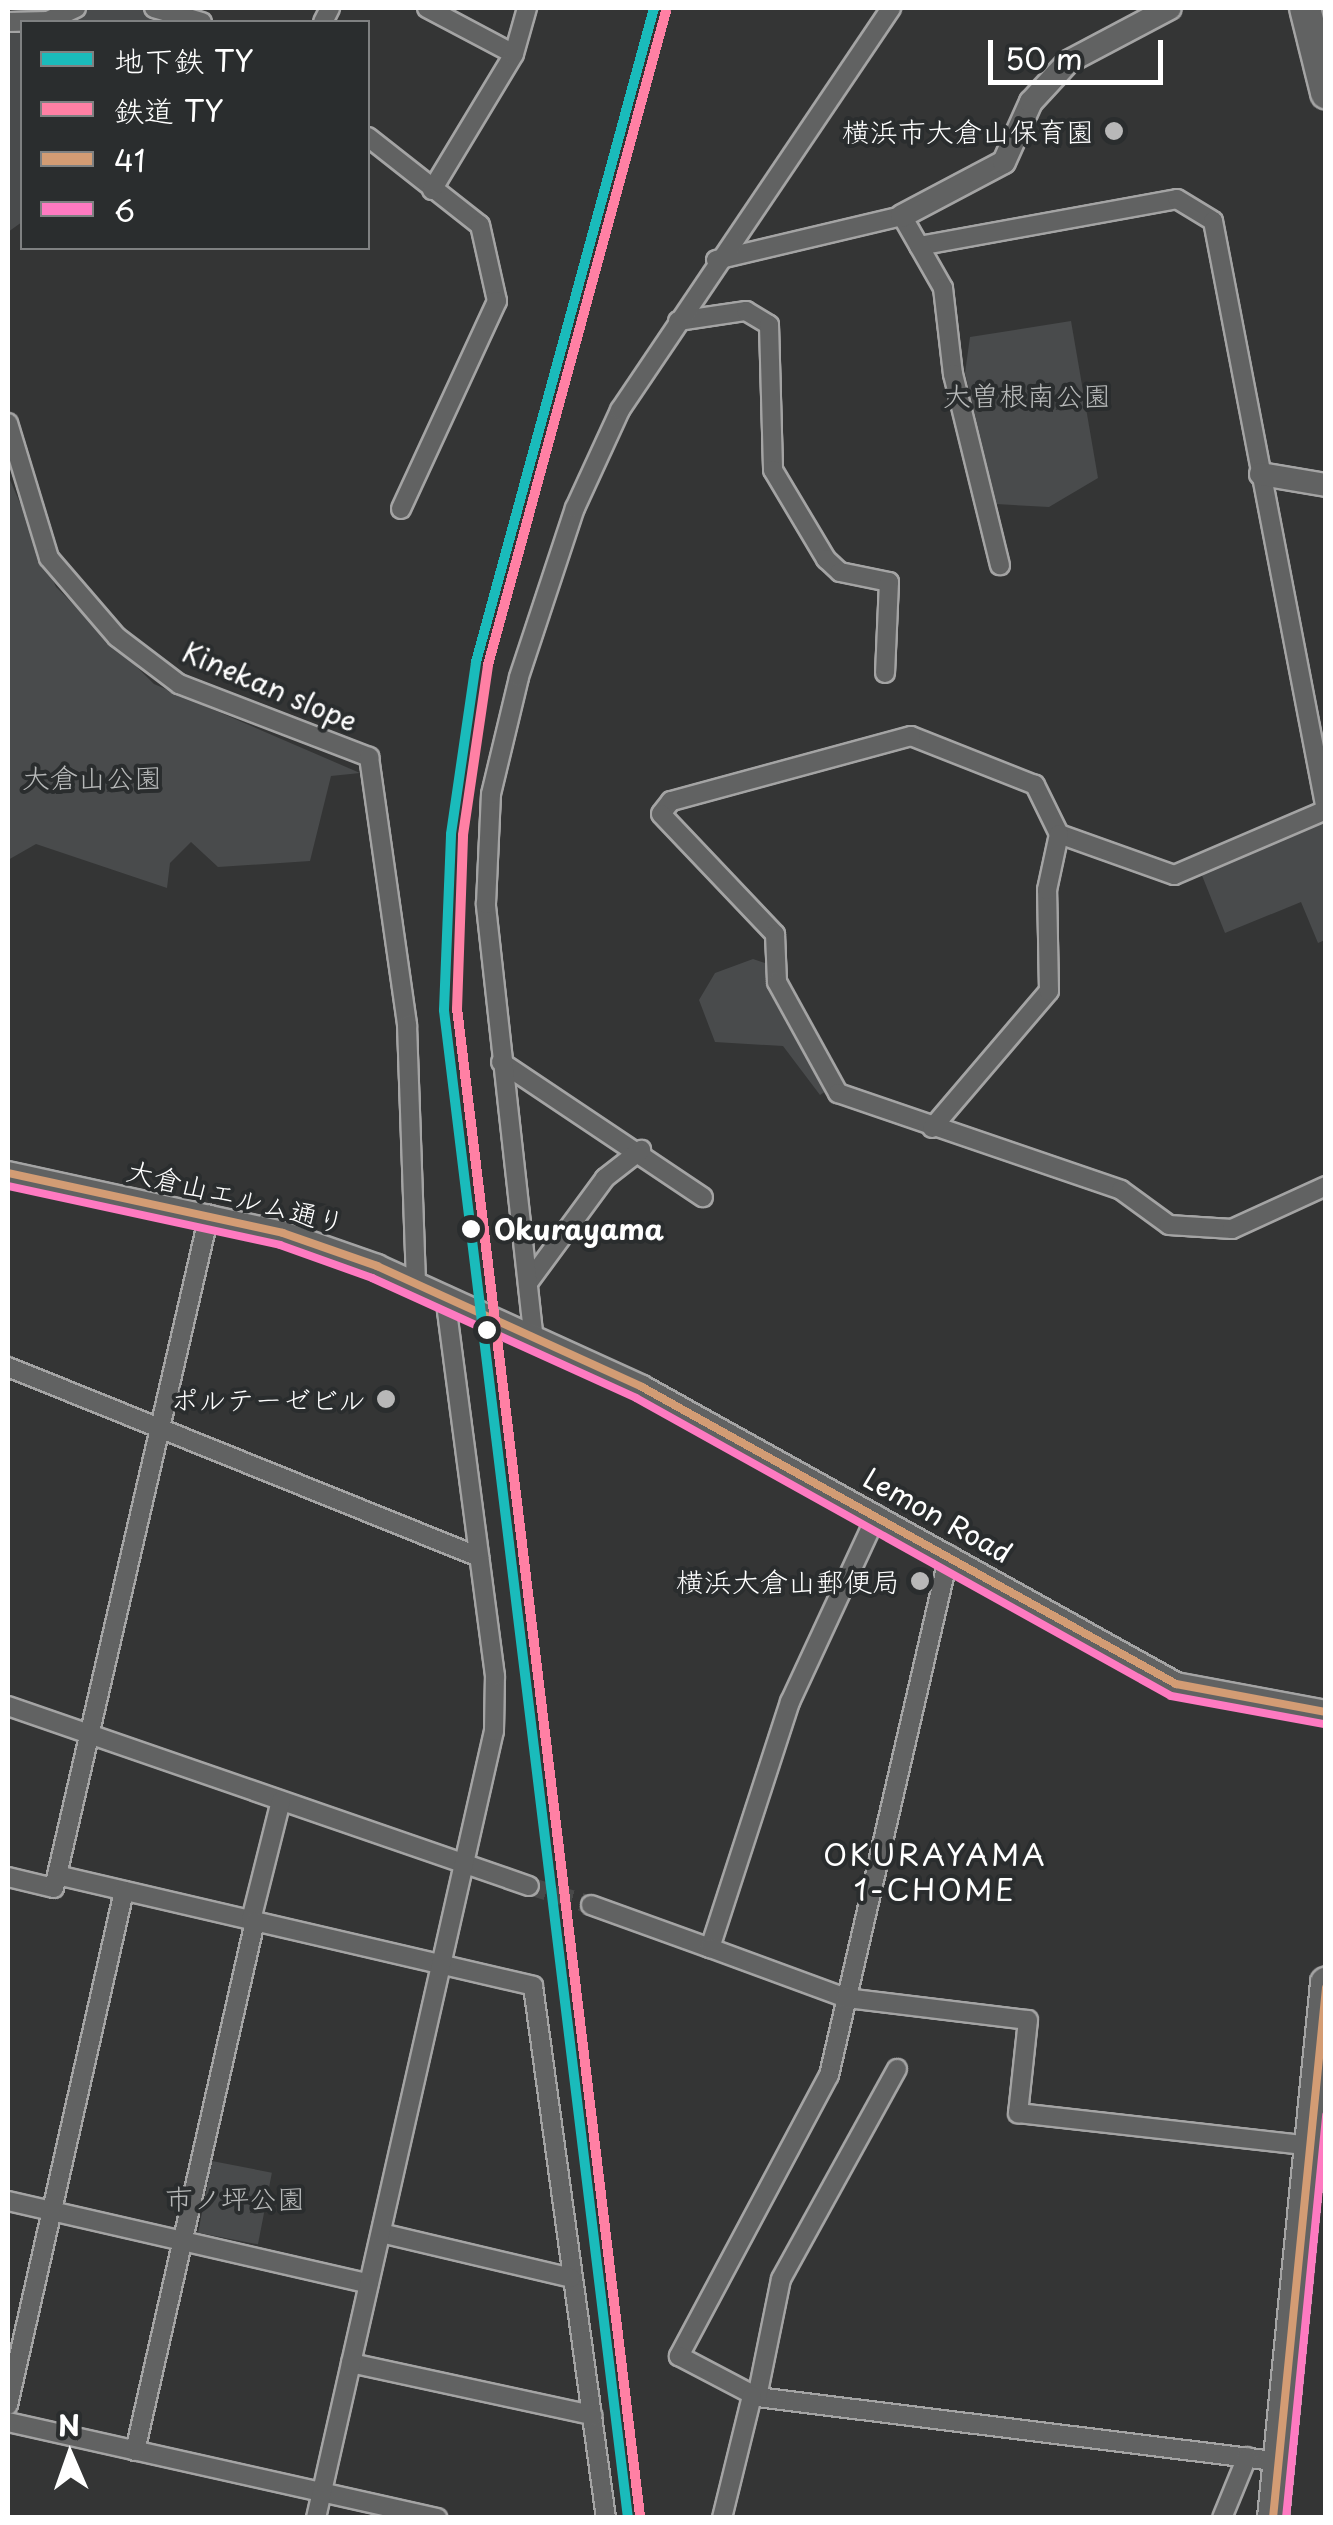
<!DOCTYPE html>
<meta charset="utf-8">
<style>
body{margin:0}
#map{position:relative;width:1333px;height:2525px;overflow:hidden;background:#343535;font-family:"Playpen Sans","Klee One",sans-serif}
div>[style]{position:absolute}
.green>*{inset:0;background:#494b4c;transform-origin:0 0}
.minor-tunnel>*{height:18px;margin-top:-9px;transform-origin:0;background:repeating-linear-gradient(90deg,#484949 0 18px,transparent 0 27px)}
.roads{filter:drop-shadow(2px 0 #a4a4a4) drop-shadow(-2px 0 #a4a4a4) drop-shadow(0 2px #a4a4a4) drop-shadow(0 -2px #a4a4a4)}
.minor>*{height:18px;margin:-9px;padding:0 9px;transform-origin:9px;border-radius:9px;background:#616262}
.tertiary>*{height:22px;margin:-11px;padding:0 11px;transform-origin:11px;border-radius:11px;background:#616262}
.primary>*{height:30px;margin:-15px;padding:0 15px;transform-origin:15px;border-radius:15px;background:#616262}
.bus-1>*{height:8px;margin:-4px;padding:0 4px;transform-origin:4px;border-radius:4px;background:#d39c74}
.bus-2>*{height:8px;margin:-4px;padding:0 4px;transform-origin:4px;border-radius:4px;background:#fe7ac1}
.rail-1>*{height:10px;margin:-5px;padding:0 5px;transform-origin:5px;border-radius:5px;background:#ff80a4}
.metro-1>*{height:10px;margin:-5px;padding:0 5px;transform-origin:5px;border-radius:5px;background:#1abbbb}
.dots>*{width:28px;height:28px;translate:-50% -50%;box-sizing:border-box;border:5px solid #2a2d2e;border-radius:50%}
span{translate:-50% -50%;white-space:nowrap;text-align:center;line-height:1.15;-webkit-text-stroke:8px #2a2d2e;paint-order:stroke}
.poi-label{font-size:28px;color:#fff}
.right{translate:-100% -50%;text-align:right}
.park-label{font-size:28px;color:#b7b9b9}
.street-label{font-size:28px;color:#fff}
.stop-label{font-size:28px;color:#fff;font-weight:700}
.left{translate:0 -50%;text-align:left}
.neighbourhood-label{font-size:30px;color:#fff;letter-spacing:2.5px}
.frame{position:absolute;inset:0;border:10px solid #fff;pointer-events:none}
.legend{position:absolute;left:20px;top:20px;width:350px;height:230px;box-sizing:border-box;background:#2a2d2e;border:2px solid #7f8182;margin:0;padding:12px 18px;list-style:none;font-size:30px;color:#fff}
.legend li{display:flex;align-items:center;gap:20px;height:50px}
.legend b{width:50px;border:2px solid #7f8182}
.north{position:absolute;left:20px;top:2405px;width:100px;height:100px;-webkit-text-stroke:8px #2a2d2e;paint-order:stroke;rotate:358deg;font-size:28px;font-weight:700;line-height:40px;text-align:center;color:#fff}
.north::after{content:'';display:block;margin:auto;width:35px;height:45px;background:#fff;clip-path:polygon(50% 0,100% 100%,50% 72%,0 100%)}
.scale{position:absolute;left:988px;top:40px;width:175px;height:45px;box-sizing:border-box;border:5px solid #fff;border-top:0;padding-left:12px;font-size:30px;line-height:35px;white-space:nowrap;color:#fff;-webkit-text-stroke:8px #2a2d2e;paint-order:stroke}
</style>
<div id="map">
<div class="green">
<i style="clip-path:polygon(71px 8px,138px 8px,185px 22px,22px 22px,22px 222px,8px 232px,8px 17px)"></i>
<i style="clip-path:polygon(1071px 321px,1098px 478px,1049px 507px,996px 504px,965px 373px,970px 337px)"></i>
<i style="clip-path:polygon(8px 475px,56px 587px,154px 684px,360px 773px,331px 776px,310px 861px,218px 867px,191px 842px,170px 863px,167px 888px,36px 844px,8px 860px)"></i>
<i style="clip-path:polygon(1325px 820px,1325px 940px,1318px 943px,1301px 902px,1225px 933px,1201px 873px)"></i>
<i style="clip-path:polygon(753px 959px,771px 965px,788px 1023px,829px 1089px,820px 1095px,783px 1046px,715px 1042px,699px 1000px,715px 973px)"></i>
<i style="left:212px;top:2161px;width:61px;height:73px;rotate:11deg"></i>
</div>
<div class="minor-tunnel">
<i style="left:529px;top:1886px;width:65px;rotate:17deg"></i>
</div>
<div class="roads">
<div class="minor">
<i style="left:154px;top:8px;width:50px;rotate:16.3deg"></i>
<i style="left:427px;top:8px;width:98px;rotate:27.9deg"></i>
<i style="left:8px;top:22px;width:40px;rotate:-1.4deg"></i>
<i style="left:48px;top:21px;width:31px;rotate:-25deg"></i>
<i style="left:323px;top:22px;width:16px;rotate:-63deg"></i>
<i style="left:368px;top:137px;width:142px;rotate:38.2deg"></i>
<i style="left:480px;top:225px;width:78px;rotate:77.4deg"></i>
<i style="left:497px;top:301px;width:229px;rotate:114.8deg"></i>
<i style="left:432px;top:190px;width:159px;rotate:-58.9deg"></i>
<i style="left:514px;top:54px;width:48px;rotate:-74.2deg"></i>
<i style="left:919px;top:246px;width:262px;rotate:-10.3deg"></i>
<i style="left:1177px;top:199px;width:42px;rotate:31.4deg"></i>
<i style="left:1213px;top:221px;width:600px;rotate:79.14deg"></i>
<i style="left:1326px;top:810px;width:165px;rotate:156.8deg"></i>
<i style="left:1174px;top:875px;width:122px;rotate:-160.4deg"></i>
<i style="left:1059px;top:834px;width:55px;rotate:-116.1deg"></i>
<i style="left:1035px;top:785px;width:133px;rotate:-158.4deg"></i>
<i style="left:911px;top:736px;width:249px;rotate:164.8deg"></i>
<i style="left:671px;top:801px;width:16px;rotate:128deg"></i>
<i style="left:661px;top:814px;width:166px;rotate:46.5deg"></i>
<i style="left:775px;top:934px;width:48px;rotate:87.6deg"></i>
<i style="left:777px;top:982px;width:127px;rotate:61.2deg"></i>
<i style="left:838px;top:1093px;width:299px;rotate:18.9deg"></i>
<i style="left:1121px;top:1190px;width:59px;rotate:36.1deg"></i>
<i style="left:1169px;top:1225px;width:63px;rotate:3.6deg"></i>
<i style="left:1232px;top:1229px;width:103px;rotate:-24.6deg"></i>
<i style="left:716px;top:260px;width:191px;rotate:-13.3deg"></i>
<i style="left:902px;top:216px;width:83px;rotate:60.3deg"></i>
<i style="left:943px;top:288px;width:87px;rotate:83.4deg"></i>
<i style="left:953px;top:374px;width:197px;rotate:76.2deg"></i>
<i style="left:678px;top:321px;width:69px;rotate:-8.4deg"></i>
<i style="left:746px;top:311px;width:27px;rotate:31deg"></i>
<i style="left:769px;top:325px;width:145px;rotate:88.4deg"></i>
<i style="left:773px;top:470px;width:104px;rotate:59.2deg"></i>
<i style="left:826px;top:559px;width:19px;rotate:43deg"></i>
<i style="left:840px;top:572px;width:50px;rotate:11.5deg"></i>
<i style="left:889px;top:582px;width:91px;rotate:92.5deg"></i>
<i style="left:8px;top:423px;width:141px;rotate:73.1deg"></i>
<i style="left:49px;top:558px;width:104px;rotate:49.3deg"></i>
<i style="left:117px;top:637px;width:78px;rotate:37.2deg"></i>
<i style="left:179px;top:684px;width:204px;rotate:21deg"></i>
<i style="left:369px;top:757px;width:271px;rotate:81.9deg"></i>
<i style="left:407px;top:1025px;width:258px;rotate:88deg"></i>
<i style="left:501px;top:1062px;width:243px;rotate:33.8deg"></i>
<i style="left:932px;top:1128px;width:180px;rotate:-49.5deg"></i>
<i style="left:1049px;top:991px;width:101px;rotate:-91.1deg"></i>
<i style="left:1047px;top:890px;width:57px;rotate:-77.9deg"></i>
<i style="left:528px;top:1283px;width:130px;rotate:-53.7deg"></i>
<i style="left:605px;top:1178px;width:46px;rotate:-37.9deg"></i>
<i style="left:533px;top:1332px;width:431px;rotate:-96.3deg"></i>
<i style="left:486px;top:904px;width:110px;rotate:-87.4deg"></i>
<i style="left:491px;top:794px;width:120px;rotate:-76.5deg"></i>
<i style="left:519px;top:677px;width:178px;rotate:-71.7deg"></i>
<i style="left:575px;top:508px;width:108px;rotate:-65.3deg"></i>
<i style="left:620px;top:410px;width:485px;rotate:-56deg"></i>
<i style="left:8px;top:1367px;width:508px;rotate:21.97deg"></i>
<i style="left:949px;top:1555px;width:534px;rotate:102.99deg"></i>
<i style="left:829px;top:2075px;width:319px;rotate:118.1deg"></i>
<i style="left:679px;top:2356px;width:88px;rotate:27.7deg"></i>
<i style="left:757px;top:2397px;width:521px;rotate:7.06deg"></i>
<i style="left:8px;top:1706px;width:551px;rotate:19.06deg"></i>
<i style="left:57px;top:1875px;width:489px;rotate:13.1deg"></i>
<i style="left:533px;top:1986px;width:537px;rotate:82.19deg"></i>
<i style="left:8px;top:1877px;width:47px;rotate:13.4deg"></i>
<i style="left:54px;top:1888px;width:691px;rotate:-77.03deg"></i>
<i style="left:591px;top:1905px;width:127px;rotate:19.9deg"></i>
<i style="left:710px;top:1948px;width:259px;rotate:-72deg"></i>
<i style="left:790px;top:1702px;width:206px;rotate:-65.1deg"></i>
<i style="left:251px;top:1920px;width:123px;rotate:-75.9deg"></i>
<i style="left:710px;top:1948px;width:145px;rotate:20.2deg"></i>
<i style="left:846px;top:1998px;width:183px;rotate:6.9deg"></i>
<i style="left:1028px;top:2020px;width:94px;rotate:96.1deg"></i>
<i style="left:1018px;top:2113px;width:288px;rotate:6.4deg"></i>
<i style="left:8px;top:2201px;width:370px;rotate:12.9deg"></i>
<i style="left:381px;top:2233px;width:195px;rotate:13.3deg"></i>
<i style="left:351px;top:2363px;width:247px;rotate:12.2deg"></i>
<i style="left:757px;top:2397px;width:120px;rotate:-78.5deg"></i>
<i style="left:781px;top:2279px;width:240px;rotate:-61.1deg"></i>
<i style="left:8px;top:2405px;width:527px;rotate:-77.28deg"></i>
<i style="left:8px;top:2422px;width:440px;rotate:12.6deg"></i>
<i style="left:135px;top:2451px;width:543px;rotate:-77.24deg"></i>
<i style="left:316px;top:2518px;width:807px;rotate:-77.26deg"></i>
<i style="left:494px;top:1731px;width:55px;rotate:-89deg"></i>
<i style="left:495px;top:1676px;width:384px;rotate:-97.5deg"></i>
<i style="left:722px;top:2518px;width:126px;rotate:-76.2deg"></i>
<i style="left:1222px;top:2518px;width:66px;rotate:-67.7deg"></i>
</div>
<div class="tertiary">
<i style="left:902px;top:216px;width:115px;rotate:-27.9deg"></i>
<i style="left:1004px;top:162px;width:66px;rotate:-65.8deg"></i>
<i style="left:1031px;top:102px;width:54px;rotate:-47.2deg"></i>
<i style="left:1068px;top:62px;width:115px;rotate:-27.9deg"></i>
<i style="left:1261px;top:474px;width:66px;rotate:9.6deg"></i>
<i style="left:8px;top:1173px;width:281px;rotate:12.3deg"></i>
<i style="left:283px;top:1233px;width:100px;rotate:19.3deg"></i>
<i style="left:377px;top:1266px;width:291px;rotate:24.5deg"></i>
<i style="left:642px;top:1387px;width:611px;rotate:29.08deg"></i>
<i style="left:1176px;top:1684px;width:153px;rotate:10.6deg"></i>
</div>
<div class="primary">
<i style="left:1305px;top:8px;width:88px;rotate:76.1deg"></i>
<i style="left:1273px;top:2518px;width:538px;rotate:-84.34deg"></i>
</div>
</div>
<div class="bus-1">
<i style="left:8px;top:1173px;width:281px;rotate:12.3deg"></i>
<i style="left:283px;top:1233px;width:100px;rotate:19.3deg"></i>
<i style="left:377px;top:1266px;width:291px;rotate:24.5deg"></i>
<i style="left:642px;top:1387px;width:611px;rotate:29.08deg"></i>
<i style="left:1176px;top:1684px;width:153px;rotate:10.6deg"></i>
<i style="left:1273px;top:2518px;width:533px;rotate:-84.29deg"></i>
</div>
<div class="bus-2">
<i style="left:8px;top:1186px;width:278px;rotate:12.2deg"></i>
<i style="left:280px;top:1245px;width:98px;rotate:19.7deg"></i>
<i style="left:372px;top:1278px;width:290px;rotate:24.4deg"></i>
<i style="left:636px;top:1398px;width:612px;rotate:29.12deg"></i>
<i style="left:1171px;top:1696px;width:156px;rotate:10.4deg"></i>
<i style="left:1286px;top:2518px;width:405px;rotate:-84.3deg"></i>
</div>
<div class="rail-1">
<i style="left:640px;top:2516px;width:1518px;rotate:-96.92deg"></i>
<i style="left:457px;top:1009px;width:174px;rotate:-88deg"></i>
<i style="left:463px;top:835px;width:172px;rotate:-81.6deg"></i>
<i style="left:488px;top:665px;width:678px;rotate:-74.77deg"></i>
</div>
<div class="metro-1">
<i style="left:628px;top:2518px;width:1519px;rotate:-96.96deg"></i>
<i style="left:444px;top:1010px;width:176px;rotate:-87.7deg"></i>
<i style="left:451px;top:834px;width:174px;rotate:-81.7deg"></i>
<i style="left:476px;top:662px;width:678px;rotate:-74.77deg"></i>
</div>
<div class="dots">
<i style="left:1114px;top:131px;background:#b8b8b8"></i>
<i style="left:471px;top:1229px;background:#fff"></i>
<i style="left:487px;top:1330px;background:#fff"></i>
<i style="left:386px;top:1399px;background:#b8b8b8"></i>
<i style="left:920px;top:1581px;background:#b8b8b8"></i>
</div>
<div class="poi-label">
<span class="right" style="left:1094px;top:131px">横浜市大倉山保育園</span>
<span class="right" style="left:366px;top:1399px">ポルテーゼビル</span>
<span class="right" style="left:900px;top:1581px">横浜大倉山郵便局</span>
</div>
<div class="park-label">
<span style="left:1027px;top:395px">大曽根南公園</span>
<span style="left:92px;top:777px">大倉山公園</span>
<span style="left:235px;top:2198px">市ノ坪公園</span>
</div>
<div class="street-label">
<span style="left:270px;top:686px;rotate:23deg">Kinekan slope</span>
<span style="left:236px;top:1196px;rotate:14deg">大倉山エルム通り</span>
<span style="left:938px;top:1515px;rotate:29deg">Lemon Road</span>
</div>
<div class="stop-label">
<span class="left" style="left:494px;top:1229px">Okurayama</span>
</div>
<div class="neighbourhood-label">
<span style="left:935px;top:1871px">OKURAYAMA<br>1-CHOME</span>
</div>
<div class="frame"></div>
<ul class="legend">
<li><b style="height:12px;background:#1abbbb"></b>地下鉄 TY</li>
<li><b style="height:12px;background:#ff80a4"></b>鉄道 TY</li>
<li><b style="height:12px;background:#d39c74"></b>41</li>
<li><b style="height:12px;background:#fe7ac1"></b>6</li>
</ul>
<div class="north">N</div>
<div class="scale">50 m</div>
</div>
